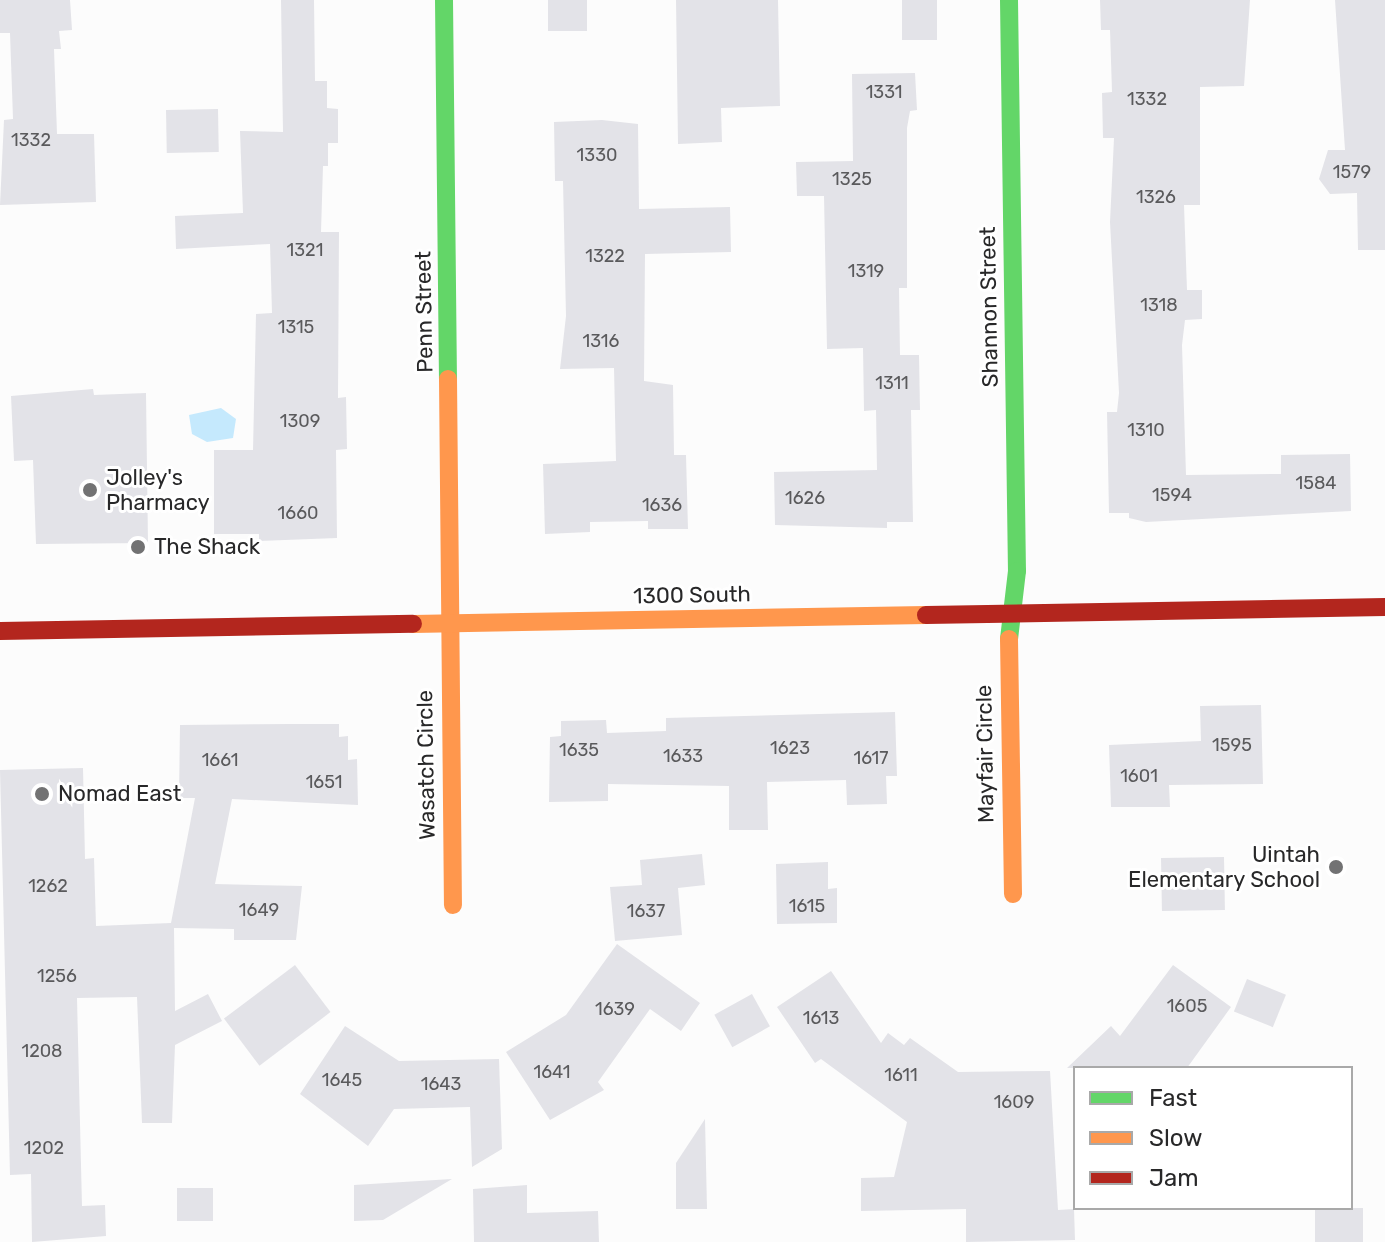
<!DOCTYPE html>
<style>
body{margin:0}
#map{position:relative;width:1385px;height:1242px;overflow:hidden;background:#fcfcfc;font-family:Rubik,sans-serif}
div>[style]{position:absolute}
.water>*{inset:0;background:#c5e9fd}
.building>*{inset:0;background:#e3e3e8;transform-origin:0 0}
.fast>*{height:18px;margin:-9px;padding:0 9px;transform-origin:9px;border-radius:9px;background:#63d668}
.slow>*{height:18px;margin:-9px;padding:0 9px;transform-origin:9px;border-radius:9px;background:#ff974d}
.jam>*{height:18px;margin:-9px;padding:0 9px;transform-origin:9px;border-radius:9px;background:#b3261e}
.dots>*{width:22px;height:22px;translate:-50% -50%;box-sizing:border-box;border:4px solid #fff;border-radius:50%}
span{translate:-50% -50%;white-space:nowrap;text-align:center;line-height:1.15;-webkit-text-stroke:6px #fff;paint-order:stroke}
.number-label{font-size:18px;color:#5a5a5c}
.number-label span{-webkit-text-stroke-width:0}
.street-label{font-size:22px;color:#282829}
.poi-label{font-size:22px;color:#282829}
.left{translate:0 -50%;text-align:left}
.right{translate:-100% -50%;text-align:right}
.legend{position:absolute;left:1073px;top:1066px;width:280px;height:144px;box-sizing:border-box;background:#fff;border:2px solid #a9a9a9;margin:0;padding:10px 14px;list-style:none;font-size:24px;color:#282829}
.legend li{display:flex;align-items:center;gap:16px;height:40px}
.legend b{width:40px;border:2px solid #a9a9a9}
</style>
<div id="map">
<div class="water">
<i style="clip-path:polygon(221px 408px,236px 419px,233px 438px,207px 442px,192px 434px,189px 415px)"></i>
</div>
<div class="building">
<i style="clip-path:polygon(0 0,70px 0,72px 30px,59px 31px,61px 49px,54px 49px,57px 134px,94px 134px,96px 202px,0 205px,4px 120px,13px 119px,10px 33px,0 33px)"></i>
<i style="clip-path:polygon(281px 0,314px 0,315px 81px,327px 81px,327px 108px,338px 109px,338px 143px,328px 143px,328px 166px,323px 166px,321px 232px,339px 232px,338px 398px,346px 397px,347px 449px,336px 450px,337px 538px,259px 541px,259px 534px,214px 534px,214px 450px,253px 450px,256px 314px,272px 313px,270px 244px,176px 249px,175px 216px,243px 213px,240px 131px,283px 132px)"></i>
<i style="left:548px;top:0;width:39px;height:31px"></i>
<i style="clip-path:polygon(676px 0,778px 0,780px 106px,721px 108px,722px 142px,678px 144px)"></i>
<i style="left:902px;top:0;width:35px;height:40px"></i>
<i style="clip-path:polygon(1100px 0,1250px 0,1244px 86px,1200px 87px,1200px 205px,1184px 205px,1187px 290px,1202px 290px,1202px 319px,1185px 320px,1182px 345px,1186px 475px,1281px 474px,1281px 455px,1350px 454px,1351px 511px,1146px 522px,1129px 518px,1129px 513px,1109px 513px,1107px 412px,1117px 412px,1119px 393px,1110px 222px,1114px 138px,1103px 138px,1102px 93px,1112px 92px,1110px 30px,1101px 30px)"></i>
<i style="clip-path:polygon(1335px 0,1385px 0,1385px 250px,1358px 250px,1357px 193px,1330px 194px,1319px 179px,1328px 150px,1345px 150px)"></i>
<i style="clip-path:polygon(915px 73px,917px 110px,910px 111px,907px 128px,907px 288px,899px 288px,900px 355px,919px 355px,920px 410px,911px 410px,913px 522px,887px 522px,887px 528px,775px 525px,774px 472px,877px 470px,876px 410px,864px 411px,863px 348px,827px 349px,824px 196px,797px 196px,796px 162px,853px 161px,852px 74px)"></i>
<i style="left:218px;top:109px;width:43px;height:52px;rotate:89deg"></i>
<i style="clip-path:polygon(602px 120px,638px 124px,639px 209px,730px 207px,731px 252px,645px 254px,644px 381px,673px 385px,674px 455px,686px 455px,688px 529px,648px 529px,648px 521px,590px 522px,590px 532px,545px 534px,543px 464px,616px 461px,614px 368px,560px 369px,566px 316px,563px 181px,555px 181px,554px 122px)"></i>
<i style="clip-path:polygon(93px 389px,94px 395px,146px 393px,148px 543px,36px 544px,33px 460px,14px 461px,11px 396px)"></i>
<i style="clip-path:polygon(1261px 705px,1263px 784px,1169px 785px,1170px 807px,1111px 807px,1109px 745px,1201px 741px,1200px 706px)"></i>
<i style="clip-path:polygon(895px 712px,897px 776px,886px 776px,887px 804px,847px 805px,846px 780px,767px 782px,768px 830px,729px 830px,729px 786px,608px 784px,608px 801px,549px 802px,550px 737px,561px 736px,561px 721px,606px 720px,607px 733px,666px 731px,666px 718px)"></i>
<i style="clip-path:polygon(291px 724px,339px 724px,339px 737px,348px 736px,348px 760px,357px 759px,358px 805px,232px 799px,215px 884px,302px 886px,296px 940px,234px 940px,234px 929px,174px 928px,175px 1011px,208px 994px,222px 1021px,175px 1045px,172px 1123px,142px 1123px,137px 997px,77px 998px,82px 1206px,105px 1205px,106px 1236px,32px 1242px,31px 1174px,10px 1175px,0 770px,83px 768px,85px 859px,94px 858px,96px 926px,171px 923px,195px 798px,179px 798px,180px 725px)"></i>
<i style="clip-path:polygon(702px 854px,705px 885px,678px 888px,682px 935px,615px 941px,610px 887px,642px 885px,640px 860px)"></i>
<i style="left:1224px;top:857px;width:53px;height:63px;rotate:89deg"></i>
<i style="clip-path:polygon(828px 862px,828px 889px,837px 888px,837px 923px,777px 924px,776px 864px)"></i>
<i style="clip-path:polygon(617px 944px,700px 1003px,681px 1031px,650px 1009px,598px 1082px,604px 1090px,550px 1120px,506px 1052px,566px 1015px)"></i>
<i style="left:295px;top:965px;width:59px;height:89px;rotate:53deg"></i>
<i style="clip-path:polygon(1173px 965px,1231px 1007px,1187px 1068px,1067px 1068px,1111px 1026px,1120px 1036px)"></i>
<i style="clip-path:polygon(831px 971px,881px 1043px,888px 1033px,904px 1045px,910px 1038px,958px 1072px,1050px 1071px,1058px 1210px,1074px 1209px,1075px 1240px,966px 1242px,966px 1209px,861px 1211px,861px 1178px,894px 1177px,907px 1122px,821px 1059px,815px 1063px,777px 1007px)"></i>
<i style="left:1247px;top:979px;width:42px;height:35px;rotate:22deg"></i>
<i style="left:752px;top:994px;width:37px;height:43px;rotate:61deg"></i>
<i style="clip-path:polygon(345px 1026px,399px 1061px,499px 1059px,502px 1149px,472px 1167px,470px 1107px,394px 1109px,368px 1146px,300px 1094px)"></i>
<i style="clip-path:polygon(705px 1119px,707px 1209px,676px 1209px,676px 1163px)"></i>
<i style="clip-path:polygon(452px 1179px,383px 1220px,354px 1221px,354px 1185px)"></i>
<i style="clip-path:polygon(527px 1185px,527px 1213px,598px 1211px,599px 1242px,474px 1242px,473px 1189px)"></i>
<i style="left:177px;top:1188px;width:36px;height:33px"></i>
<i style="left:1315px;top:1208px;width:48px;height:34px"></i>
</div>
<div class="fast">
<i style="left:444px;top:0;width:379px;rotate:89.4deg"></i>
<i style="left:1009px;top:0;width:571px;rotate:89.2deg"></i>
<i style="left:1017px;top:571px;width:68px;rotate:96.7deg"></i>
</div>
<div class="slow">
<i style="left:448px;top:379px;width:526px;rotate:89.46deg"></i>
<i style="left:413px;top:624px;width:513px;rotate:-1.01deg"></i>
<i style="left:1009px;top:639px;width:255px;rotate:89.1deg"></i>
</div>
<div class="jam">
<i style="left:926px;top:615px;width:459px;rotate:-1deg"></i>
<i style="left:0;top:631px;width:413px;rotate:-1deg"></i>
</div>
<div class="dots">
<i style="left:90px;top:490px;background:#727273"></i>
<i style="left:138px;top:547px;background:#727273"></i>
<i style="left:42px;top:794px;background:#727273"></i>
<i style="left:1336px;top:867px;background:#727273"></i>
</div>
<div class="number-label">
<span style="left:884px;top:92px">1331</span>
<span style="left:1147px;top:99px">1332</span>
<span style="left:31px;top:140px">1332</span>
<span style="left:597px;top:155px">1330</span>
<span style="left:1352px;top:172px">1579</span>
<span style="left:852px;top:179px">1325</span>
<span style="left:1156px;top:197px">1326</span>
<span style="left:305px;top:250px">1321</span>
<span style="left:605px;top:256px">1322</span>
<span style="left:866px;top:271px">1319</span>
<span style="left:1159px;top:305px">1318</span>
<span style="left:296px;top:327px">1315</span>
<span style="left:601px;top:341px">1316</span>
<span style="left:892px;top:383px">1311</span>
<span style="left:300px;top:421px">1309</span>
<span style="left:1146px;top:430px">1310</span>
<span style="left:1316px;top:483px">1584</span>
<span style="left:1172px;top:495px">1594</span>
<span style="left:805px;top:498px">1626</span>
<span style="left:662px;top:505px">1636</span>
<span style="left:298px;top:513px">1660</span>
<span style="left:1232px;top:745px">1595</span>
<span style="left:790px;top:748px">1623</span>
<span style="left:579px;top:750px">1635</span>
<span style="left:683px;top:756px">1633</span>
<span style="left:871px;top:758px">1617</span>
<span style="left:220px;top:760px">1661</span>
<span style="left:1139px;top:776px">1601</span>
<span style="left:324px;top:782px">1651</span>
<span style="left:48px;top:886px">1262</span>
<span style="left:807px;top:906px">1615</span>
<span style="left:259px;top:910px">1649</span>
<span style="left:646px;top:911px">1637</span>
<span style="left:57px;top:976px">1256</span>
<span style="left:1187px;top:1006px">1605</span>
<span style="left:615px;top:1009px">1639</span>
<span style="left:821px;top:1018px">1613</span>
<span style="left:42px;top:1051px">1208</span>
<span style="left:552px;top:1072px">1641</span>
<span style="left:901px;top:1075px">1611</span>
<span style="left:342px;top:1080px">1645</span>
<span style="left:441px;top:1084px">1643</span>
<span style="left:1014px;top:1102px">1609</span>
<span style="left:44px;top:1148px">1202</span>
</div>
<div class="street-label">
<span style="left:989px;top:307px;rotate:-91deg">Shannon Street</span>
<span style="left:424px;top:312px;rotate:-91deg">Penn Street</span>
<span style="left:692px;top:595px;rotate:-1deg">1300 South</span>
<span style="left:985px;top:754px;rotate:-91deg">Mayfair Circle</span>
<span style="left:426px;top:765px;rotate:-91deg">Wasatch Circle</span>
</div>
<div class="poi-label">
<span class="left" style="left:106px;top:490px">Jolley's<br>Pharmacy</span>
<span class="left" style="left:154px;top:547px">The Shack</span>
<span class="left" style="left:58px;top:794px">Nomad East</span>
<span class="right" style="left:1320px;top:867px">Uintah<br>Elementary School</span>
</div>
<ul class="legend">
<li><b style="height:10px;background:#63d668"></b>Fast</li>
<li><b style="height:10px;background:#ff974d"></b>Slow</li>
<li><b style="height:10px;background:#b3261e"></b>Jam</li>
</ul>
</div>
